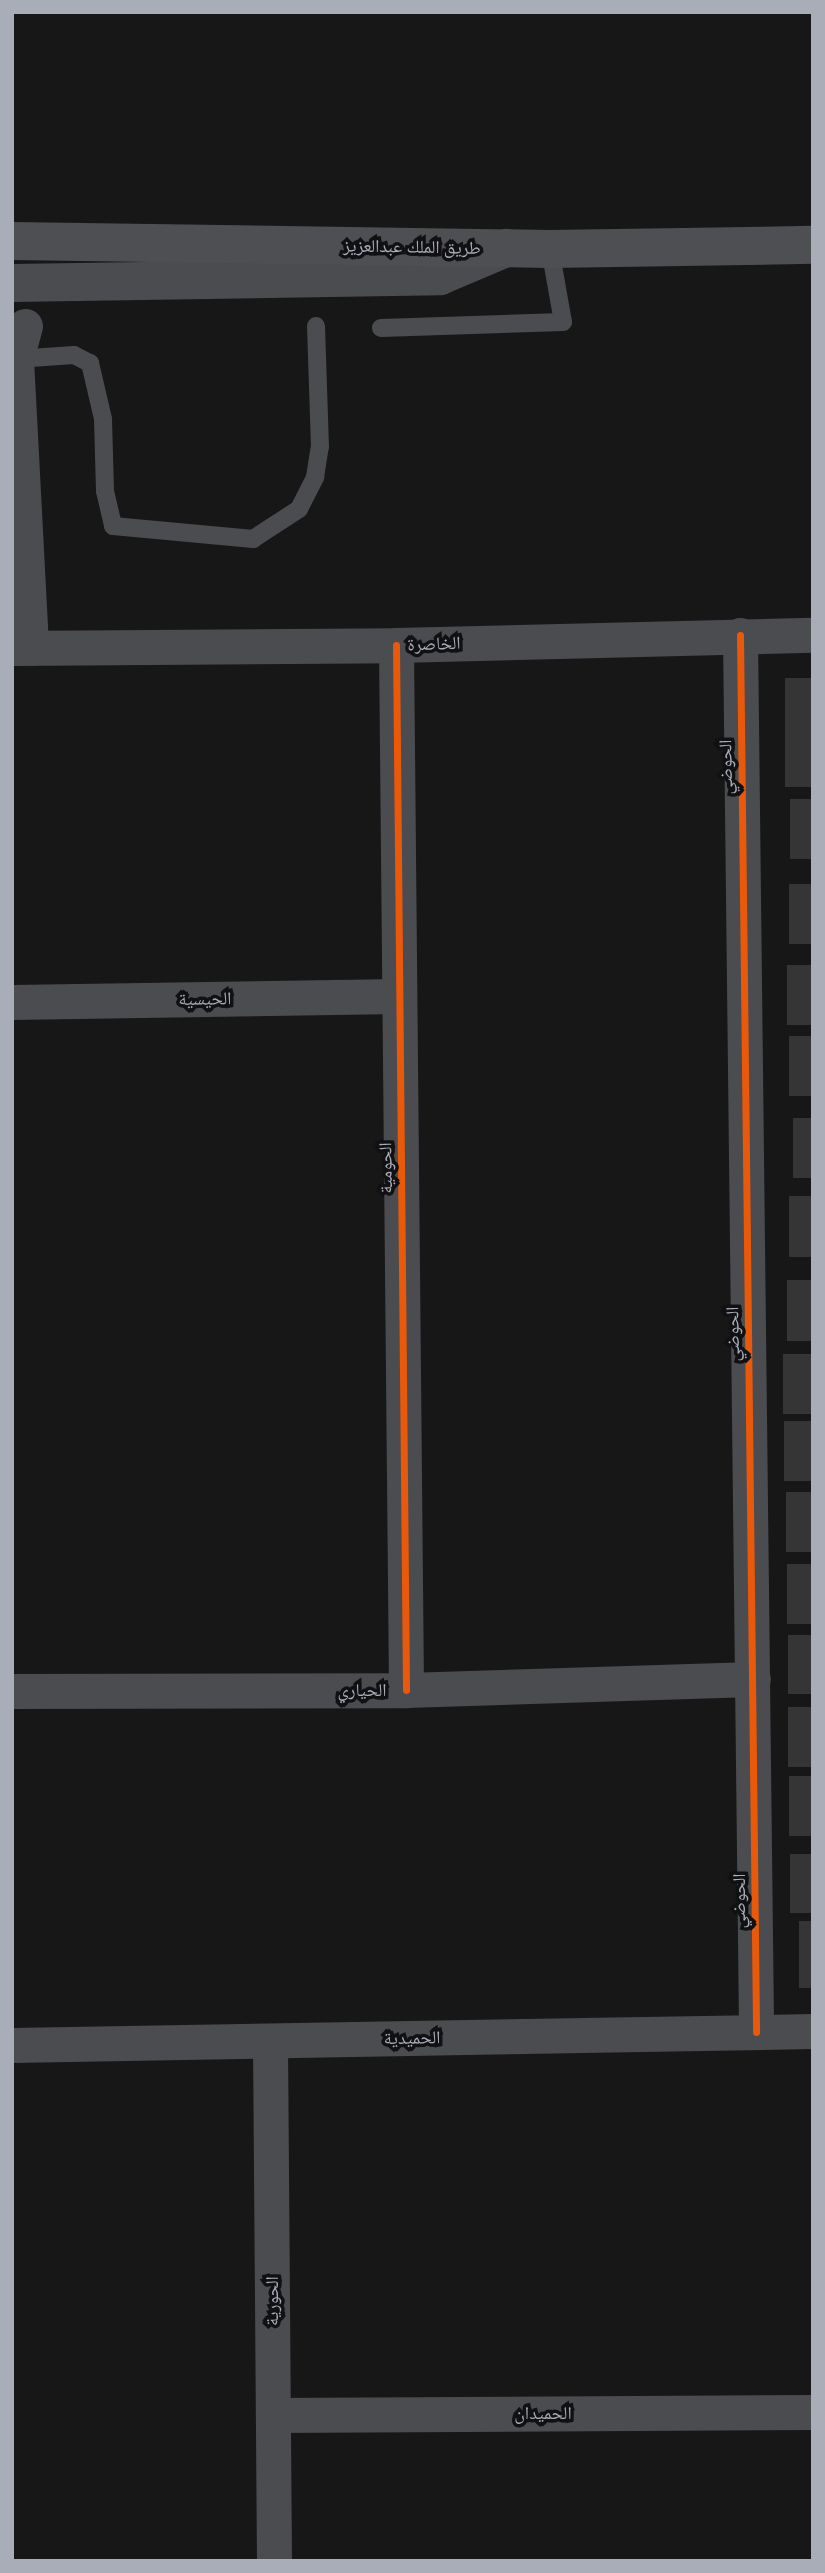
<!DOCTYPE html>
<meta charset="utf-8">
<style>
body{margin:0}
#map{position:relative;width:825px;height:2573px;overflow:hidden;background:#171717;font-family:"IBM Plex Sans","Noto Naskh Arabic",sans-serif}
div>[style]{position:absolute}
.building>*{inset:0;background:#353536;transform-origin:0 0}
.service>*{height:18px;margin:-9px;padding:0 9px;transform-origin:9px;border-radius:9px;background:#4b4c50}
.minor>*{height:35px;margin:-17.5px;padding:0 17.5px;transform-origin:17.5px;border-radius:17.5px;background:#4b4c50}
.tertiary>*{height:38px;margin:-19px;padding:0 19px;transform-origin:19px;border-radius:19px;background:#4b4c50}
.primary>*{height:38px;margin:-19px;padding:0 19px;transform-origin:19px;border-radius:19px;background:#4d4f52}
.cycleway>*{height:7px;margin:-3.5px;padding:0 3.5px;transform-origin:3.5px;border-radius:3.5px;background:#e8590c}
span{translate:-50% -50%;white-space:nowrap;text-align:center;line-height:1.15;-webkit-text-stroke:7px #111113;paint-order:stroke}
.street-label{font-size:18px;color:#a8adb8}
.frame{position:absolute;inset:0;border:14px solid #a8adb8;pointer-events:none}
</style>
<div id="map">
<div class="building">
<i style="left:785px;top:678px;width:28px;height:109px"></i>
<i style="left:813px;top:799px;width:60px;height:23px;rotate:90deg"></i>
<i style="left:813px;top:884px;width:60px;height:24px;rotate:90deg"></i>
<i style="left:813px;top:965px;width:60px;height:26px;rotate:90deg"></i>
<i style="left:813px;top:1036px;width:60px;height:24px;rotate:90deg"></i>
<i style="left:813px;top:1118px;width:60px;height:20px;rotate:90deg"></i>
<i style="left:789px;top:1196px;width:24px;height:61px"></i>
<i style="left:787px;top:1280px;width:26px;height:61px"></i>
<i style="left:783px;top:1354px;width:30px;height:60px"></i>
<i style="left:784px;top:1421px;width:29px;height:60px"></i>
<i style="left:813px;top:1492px;width:60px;height:27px;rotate:90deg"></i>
<i style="left:813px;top:1564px;width:60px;height:26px;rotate:90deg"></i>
<i style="left:788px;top:1635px;width:25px;height:59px"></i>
<i style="left:813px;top:1707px;width:60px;height:25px;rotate:90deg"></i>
<i style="left:813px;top:1776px;width:60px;height:24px;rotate:90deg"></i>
<i style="left:790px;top:1854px;width:23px;height:59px"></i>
<i style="left:799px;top:1921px;width:14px;height:67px"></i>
</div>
<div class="service">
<i style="left:381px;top:328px;width:182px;rotate:-1.9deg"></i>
<i style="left:563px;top:322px;width:74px;rotate:-100.1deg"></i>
<i style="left:16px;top:359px;width:58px;rotate:-3.9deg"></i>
<i style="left:74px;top:355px;width:18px;rotate:27deg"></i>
<i style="left:90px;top:363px;width:57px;rotate:76.9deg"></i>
<i style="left:103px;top:419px;width:72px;rotate:88.4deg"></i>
<i style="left:105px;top:491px;width:36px;rotate:77deg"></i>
<i style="left:113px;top:526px;width:141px;rotate:5.3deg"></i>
<i style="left:253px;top:539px;width:55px;rotate:-33.1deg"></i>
<i style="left:299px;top:509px;width:36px;rotate:-63deg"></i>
<i style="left:315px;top:477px;width:30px;rotate:-81deg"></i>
<i style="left:320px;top:447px;width:121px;rotate:-91.9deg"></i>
</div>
<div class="minor">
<i style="left:25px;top:326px;width:34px;rotate:105deg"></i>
<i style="left:16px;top:359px;width:289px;rotate:87deg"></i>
<i style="left:740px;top:635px;width:1397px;rotate:89.34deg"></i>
<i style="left:396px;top:645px;width:1045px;rotate:89.45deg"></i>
<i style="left:12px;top:648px;width:384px;rotate:-0.4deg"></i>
<i style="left:396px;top:645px;width:417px;rotate:-1.4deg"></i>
<i style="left:12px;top:1002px;width:387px;rotate:-0.9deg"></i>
<i style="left:12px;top:1691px;width:394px;rotate:-0.1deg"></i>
<i style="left:406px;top:1690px;width:347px;rotate:-1.8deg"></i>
<i style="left:270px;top:2041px;width:520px;rotate:89.56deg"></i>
<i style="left:12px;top:2045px;width:801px;rotate:-1deg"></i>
<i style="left:273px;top:2415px;width:540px;rotate:-0.32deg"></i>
</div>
<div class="tertiary">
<i style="left:12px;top:283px;width:428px;rotate:-0.9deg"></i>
<i style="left:440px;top:276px;width:72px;rotate:-23deg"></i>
</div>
<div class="primary">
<i style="left:12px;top:241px;width:538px;rotate:0.85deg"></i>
<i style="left:550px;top:249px;width:263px;rotate:-0.9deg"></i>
</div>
<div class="cycleway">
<i style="left:740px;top:635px;width:1397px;rotate:89.34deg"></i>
<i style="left:396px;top:645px;width:1045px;rotate:89.45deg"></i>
</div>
<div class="street-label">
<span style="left:412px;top:247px;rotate:1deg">طريق الملك عبدالعزيز</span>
<span style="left:434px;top:644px;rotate:-2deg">الخاصرة</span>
<span style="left:726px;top:767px;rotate:-91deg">الحوضي</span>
<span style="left:205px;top:999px;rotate:-1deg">الحيسية</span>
<span style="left:386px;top:1168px;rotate:-91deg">الحومية</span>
<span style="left:733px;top:1334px;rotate:-91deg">الحوضي</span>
<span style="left:362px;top:1690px">الحياري</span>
<span style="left:739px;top:1901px;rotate:-90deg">الحوضي</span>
<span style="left:412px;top:2038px;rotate:-1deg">الحميدية</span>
<span style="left:272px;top:2301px;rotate:-90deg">الحورية</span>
<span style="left:543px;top:2413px">الحميدان</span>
</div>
<div class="frame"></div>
</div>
